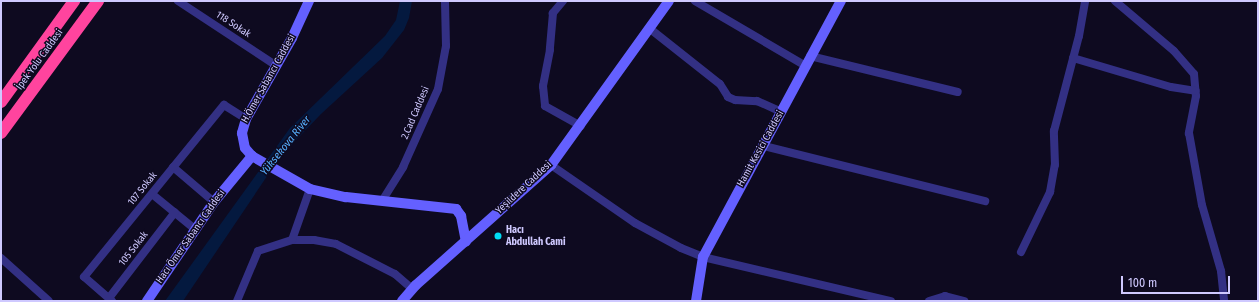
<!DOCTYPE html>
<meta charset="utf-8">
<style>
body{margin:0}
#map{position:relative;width:1259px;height:302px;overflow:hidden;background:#0e0a20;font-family:"Fira Sans Condensed",sans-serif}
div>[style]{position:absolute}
.water>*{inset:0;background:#04193f}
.street>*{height:8px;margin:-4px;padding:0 4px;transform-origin:4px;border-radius:4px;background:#333084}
.secondary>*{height:10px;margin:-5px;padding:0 5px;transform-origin:5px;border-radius:5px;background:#6460ff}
.highway>*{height:12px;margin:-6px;padding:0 6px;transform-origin:6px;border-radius:6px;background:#ff449e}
.dots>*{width:11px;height:11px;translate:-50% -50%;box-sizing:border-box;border:2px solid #0e0a20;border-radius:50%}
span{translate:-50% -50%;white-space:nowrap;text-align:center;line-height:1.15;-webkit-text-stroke:3px #0e0a20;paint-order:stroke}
.street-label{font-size:10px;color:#cfc9ff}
.poi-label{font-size:10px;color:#cfc9ff;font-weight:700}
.left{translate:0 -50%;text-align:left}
.water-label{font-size:11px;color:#57b1ff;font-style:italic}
.frame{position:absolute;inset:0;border:2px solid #cfc9ff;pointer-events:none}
.scale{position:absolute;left:1121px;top:276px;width:109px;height:18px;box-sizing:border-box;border:2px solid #cfc9ff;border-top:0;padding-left:5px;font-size:12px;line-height:14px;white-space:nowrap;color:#cfc9ff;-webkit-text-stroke:3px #0e0a20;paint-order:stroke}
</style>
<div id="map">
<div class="water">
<i style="clip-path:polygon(400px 1px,412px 1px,409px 18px,404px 30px,382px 58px,321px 114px,280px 157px,183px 301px,165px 301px,290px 128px,385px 36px,396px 20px)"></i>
</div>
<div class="street">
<i style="left:178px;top:1px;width:118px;rotate:33.3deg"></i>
<i style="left:563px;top:1px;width:16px;rotate:130deg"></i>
<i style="left:553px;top:13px;width:37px;rotate:95deg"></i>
<i style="left:550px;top:50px;width:37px;rotate:101deg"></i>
<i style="left:543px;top:86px;width:20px;rotate:84deg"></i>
<i style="left:545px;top:106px;width:41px;rotate:29.1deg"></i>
<i style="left:695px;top:1px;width:129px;rotate:30.4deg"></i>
<i style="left:1115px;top:1px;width:77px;rotate:40.3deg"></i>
<i style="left:1174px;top:51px;width:30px;rotate:49deg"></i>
<i style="left:1194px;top:74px;width:22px;rotate:85deg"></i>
<i style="left:1196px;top:96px;width:38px;rotate:101deg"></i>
<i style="left:1189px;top:133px;width:73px;rotate:79.8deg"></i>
<i style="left:1202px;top:205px;width:69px;rotate:73.9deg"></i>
<i style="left:1221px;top:271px;width:30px;rotate:84deg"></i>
<i style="left:649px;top:28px;width:90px;rotate:38.3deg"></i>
<i style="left:720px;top:84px;width:15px;rotate:58deg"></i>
<i style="left:728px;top:97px;width:8px;rotate:23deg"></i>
<i style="left:735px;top:100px;width:22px;rotate:3deg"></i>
<i style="left:757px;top:101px;width:27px;rotate:24deg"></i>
<i style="left:810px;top:56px;width:152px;rotate:13.7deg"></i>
<i style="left:1073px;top:58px;width:102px;rotate:16.5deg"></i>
<i style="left:1171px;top:87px;width:25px;rotate:9deg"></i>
<i style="left:764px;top:146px;width:228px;rotate:14deg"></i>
<i style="left:551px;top:165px;width:102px;rotate:34.6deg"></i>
<i style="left:635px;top:223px;width:52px;rotate:28.5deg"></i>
<i style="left:681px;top:248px;width:24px;rotate:22deg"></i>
<i style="left:703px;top:257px;width:193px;rotate:13.2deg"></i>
<i style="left:173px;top:167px;width:54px;rotate:40.5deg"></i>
<i style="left:152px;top:194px;width:57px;rotate:39.3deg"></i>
<i style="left:382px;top:201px;width:40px;rotate:-58deg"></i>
<i style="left:403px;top:167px;width:85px;rotate:-65.8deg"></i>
<i style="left:438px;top:89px;width:44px;rotate:-79.5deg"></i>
<i style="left:446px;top:46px;width:45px;rotate:-91.3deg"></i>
<i style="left:292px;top:240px;width:22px"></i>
<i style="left:314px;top:240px;width:22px;rotate:10deg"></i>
<i style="left:336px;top:244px;width:66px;rotate:27deg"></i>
<i style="left:395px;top:274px;width:23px;rotate:41deg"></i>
<i style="left:1021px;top:252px;width:67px;rotate:-64.2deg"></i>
<i style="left:1050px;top:192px;width:27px;rotate:-80deg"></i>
<i style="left:1055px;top:165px;width:34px;rotate:-92deg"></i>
<i style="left:1054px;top:131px;width:98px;rotate:-75.3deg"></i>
<i style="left:1079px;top:36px;width:36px;rotate:-80deg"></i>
<i style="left:1px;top:258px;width:64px;rotate:41.9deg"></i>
<i style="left:109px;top:298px;width:108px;rotate:-52.5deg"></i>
<i style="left:112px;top:301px;width:37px;rotate:-139deg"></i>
<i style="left:84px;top:277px;width:222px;rotate:-50.9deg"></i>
<i style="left:224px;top:105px;width:26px;rotate:32deg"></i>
<i style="left:237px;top:301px;width:54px;rotate:-67.2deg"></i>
<i style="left:258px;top:251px;width:36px;rotate:-18deg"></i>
<i style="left:292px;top:240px;width:54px;rotate:-70.6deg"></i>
<i style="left:929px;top:301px;width:17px;rotate:-17deg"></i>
<i style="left:945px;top:296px;width:20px;rotate:15deg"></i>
</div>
<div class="secondary">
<i style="left:309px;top:1px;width:41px;rotate:114.7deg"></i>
<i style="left:292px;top:38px;width:93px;rotate:119.6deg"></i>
<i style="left:246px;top:119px;width:15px;rotate:106deg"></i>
<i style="left:242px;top:133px;width:15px;rotate:79deg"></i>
<i style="left:245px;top:148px;width:11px;rotate:49deg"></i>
<i style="left:252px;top:156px;width:67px;rotate:29.6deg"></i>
<i style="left:310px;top:189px;width:37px;rotate:13deg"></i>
<i style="left:346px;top:197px;width:111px;rotate:6.2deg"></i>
<i style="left:456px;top:209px;width:9px;rotate:54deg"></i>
<i style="left:461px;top:216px;width:26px;rotate:79deg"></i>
<i style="left:147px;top:301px;width:120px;rotate:-55.9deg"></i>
<i style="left:214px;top:202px;width:60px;rotate:-50.4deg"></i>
<i style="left:402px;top:301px;width:21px;rotate:-49deg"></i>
<i style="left:416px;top:285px;width:181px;rotate:-41.6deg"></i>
<i style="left:551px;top:165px;width:202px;rotate:-54.3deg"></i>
<i style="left:696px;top:301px;width:45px;rotate:-81deg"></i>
<i style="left:703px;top:257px;width:291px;rotate:-61.7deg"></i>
</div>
<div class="highway">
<i style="left:1px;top:102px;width:125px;rotate:-54.1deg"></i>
<i style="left:1px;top:133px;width:164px;rotate:-53.7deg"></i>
</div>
<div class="dots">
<i style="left:498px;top:236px;background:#00dcf4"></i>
</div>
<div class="street-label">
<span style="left:233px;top:25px;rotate:33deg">118 Sokak</span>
<span style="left:40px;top:60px;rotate:-54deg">İpek Yolu Caddesi</span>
<span style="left:269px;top:79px;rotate:-61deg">H.Ömer Sabancı Caddesi</span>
<span style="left:416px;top:113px;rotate:-67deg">2.Cad Caddesi</span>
<span style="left:761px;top:149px;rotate:-61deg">Hamit Kesici Caddesi</span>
<span style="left:524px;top:188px;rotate:-43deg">Yeşildere Caddesi</span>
<span style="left:143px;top:189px;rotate:-51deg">107 Sokak</span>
<span style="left:191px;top:237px;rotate:-55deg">Hacı Ömer Sabancı Caddesi</span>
<span style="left:134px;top:249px;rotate:-52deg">105 Sokak</span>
</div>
<div class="poi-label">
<span class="left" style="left:506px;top:236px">Hacı<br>Abdullah Cami</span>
</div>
<div class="water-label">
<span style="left:286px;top:146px;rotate:-51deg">Yüksekova River</span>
</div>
<div class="frame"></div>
<div class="scale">100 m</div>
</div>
